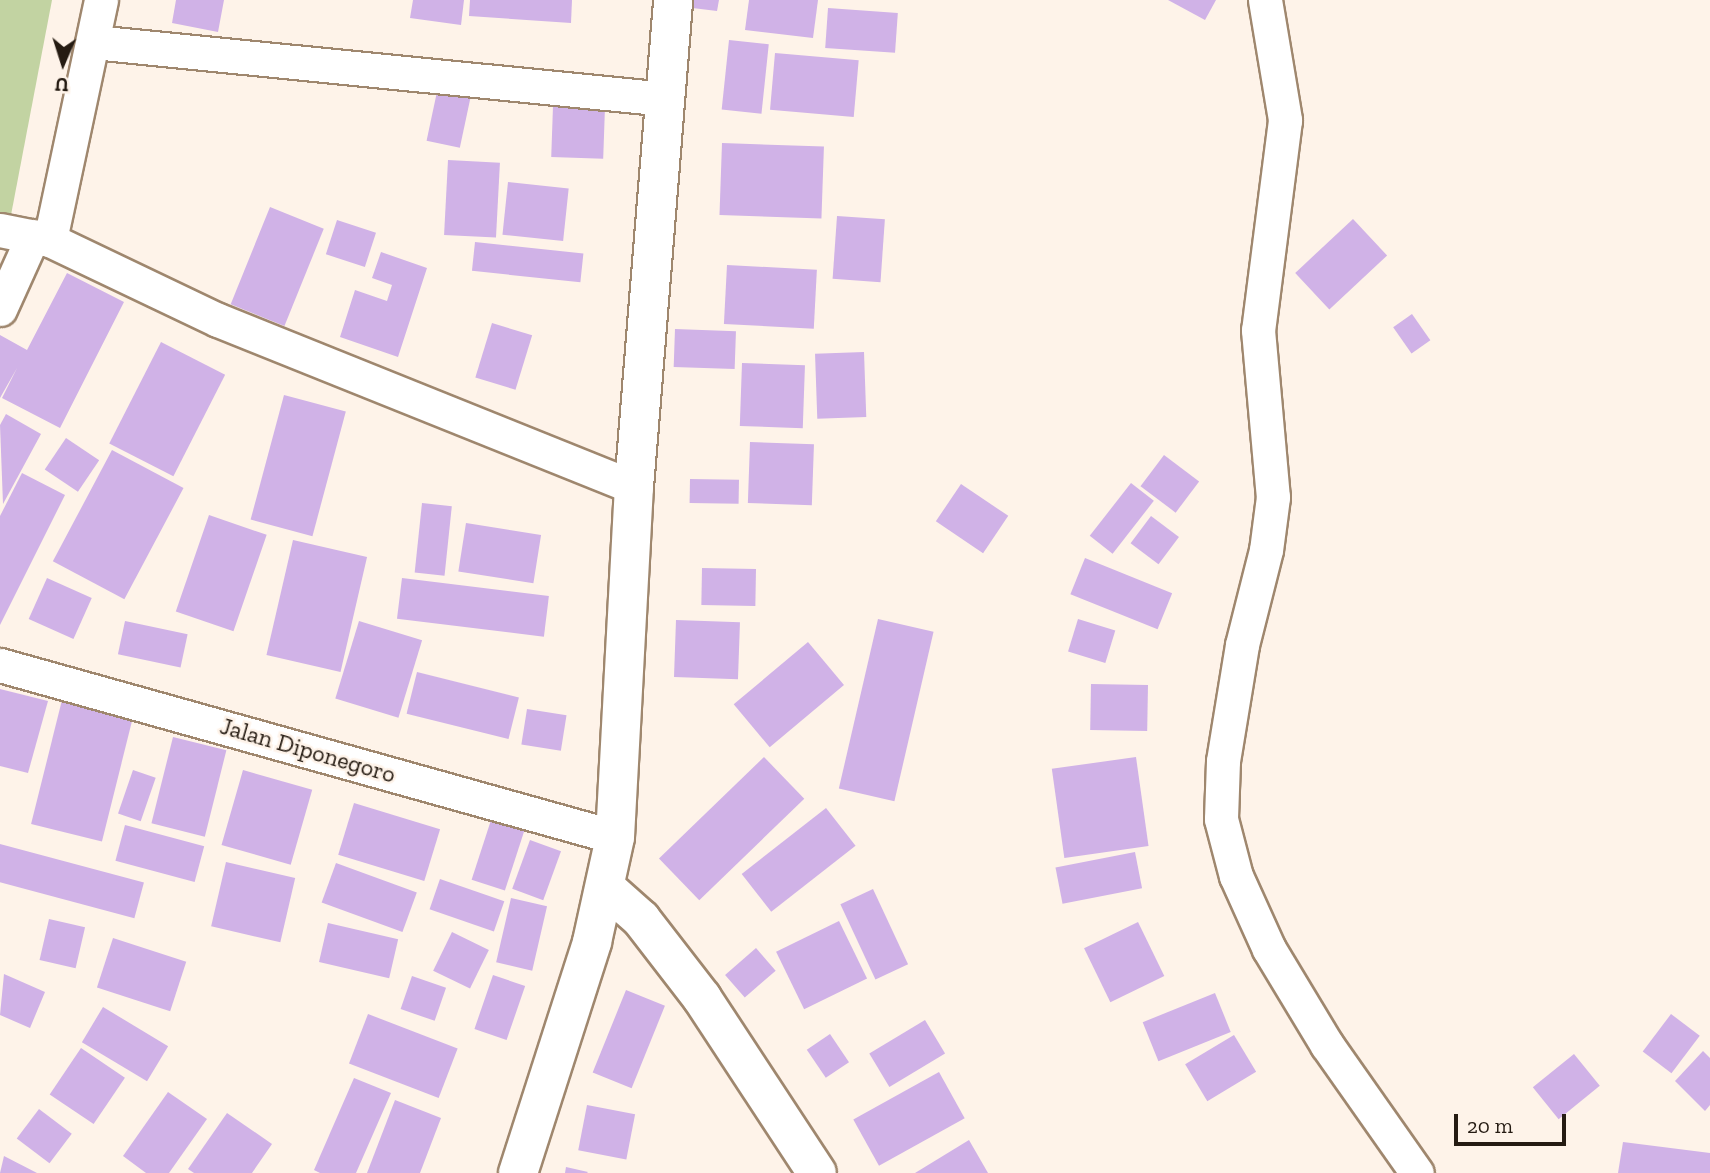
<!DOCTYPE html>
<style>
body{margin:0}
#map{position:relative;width:1710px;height:1173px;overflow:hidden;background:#fef3e9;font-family:"Zilla Slab",serif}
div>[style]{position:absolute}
.green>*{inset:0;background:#c2d3a2}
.building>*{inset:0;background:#d0b2e7;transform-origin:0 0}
.roads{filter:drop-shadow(2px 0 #9f876e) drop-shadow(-2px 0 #9f876e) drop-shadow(0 2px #9f876e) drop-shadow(0 -2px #9f876e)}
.street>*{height:33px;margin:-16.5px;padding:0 16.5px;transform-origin:16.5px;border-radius:16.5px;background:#fff}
.secondary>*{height:38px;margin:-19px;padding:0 19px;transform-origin:19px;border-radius:19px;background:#fff}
span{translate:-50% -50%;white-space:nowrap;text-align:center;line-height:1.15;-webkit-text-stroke:5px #fef3e9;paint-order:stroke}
.street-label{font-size:24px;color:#251b12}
.north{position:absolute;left:28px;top:28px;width:70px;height:70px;-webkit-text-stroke:5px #fef3e9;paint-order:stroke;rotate:183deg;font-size:19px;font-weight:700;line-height:28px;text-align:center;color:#251b12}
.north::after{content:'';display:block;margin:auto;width:24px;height:32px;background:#251b12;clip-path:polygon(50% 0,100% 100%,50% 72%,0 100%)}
.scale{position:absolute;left:1454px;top:1114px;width:112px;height:32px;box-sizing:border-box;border:4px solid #251b12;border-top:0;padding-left:9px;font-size:21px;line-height:24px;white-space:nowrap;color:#251b12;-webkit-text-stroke:5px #fef3e9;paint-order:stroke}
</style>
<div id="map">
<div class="green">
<i style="clip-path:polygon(0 0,52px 0,11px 215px,0 214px)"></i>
</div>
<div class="building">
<i style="clip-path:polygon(176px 0,224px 0,218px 32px,172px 23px)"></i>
<i style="clip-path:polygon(413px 0,464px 0,461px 25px,410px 18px)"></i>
<i style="clip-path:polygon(470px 0,572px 0,571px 23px,469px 16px)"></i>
<i style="clip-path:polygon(676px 0,719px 0,717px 11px,676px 6px)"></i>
<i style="clip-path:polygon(749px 0,818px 0,813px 38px,745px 30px)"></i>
<i style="clip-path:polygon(1168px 0,1216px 0,1205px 20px)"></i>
<i style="left:828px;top:8px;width:70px;height:40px;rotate:4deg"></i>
<i style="left:729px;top:40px;width:40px;height:70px;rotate:6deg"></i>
<i style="left:775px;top:53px;width:84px;height:57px;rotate:5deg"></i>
<i style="left:438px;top:87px;width:34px;height:55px;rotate:12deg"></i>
<i style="left:553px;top:106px;width:52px;height:51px;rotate:2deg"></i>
<i style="left:722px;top:143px;width:102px;height:72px;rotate:2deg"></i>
<i style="left:448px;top:160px;width:52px;height:75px;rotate:3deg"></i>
<i style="left:508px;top:182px;width:61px;height:53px;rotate:6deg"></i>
<i style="left:270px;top:207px;width:58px;height:105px;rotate:22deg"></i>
<i style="left:837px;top:216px;width:48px;height:63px;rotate:4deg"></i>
<i style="left:1353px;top:219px;width:50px;height:79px;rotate:47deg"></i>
<i style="left:337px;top:220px;width:41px;height:36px;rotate:18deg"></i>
<i style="left:475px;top:242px;width:109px;height:29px;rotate:6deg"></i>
<i style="clip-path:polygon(381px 252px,427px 268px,398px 357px,340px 337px,355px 290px,387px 301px,392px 285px,372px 278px)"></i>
<i style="left:727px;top:265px;width:90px;height:59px;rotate:3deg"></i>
<i style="clip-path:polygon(67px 273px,124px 302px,60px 428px,2px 398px,17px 368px,0 398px,0 335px,27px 350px)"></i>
<i style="left:1412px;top:314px;width:32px;height:23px;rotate:55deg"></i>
<i style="left:492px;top:323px;width:42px;height:57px;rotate:17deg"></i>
<i style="left:675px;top:329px;width:61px;height:38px;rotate:2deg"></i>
<i style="left:161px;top:342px;width:72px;height:114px;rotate:27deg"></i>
<i style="left:864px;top:352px;width:65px;height:49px;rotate:88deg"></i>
<i style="left:742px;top:363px;width:63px;height:63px;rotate:2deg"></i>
<i style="left:284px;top:395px;width:64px;height:129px;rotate:15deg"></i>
<i style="clip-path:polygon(6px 414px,41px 434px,3px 504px,0 425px)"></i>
<i style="left:66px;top:438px;width:40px;height:38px;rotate:34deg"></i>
<i style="left:750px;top:442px;width:64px;height:61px;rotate:2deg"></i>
<i style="left:112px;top:450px;width:81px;height:126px;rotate:28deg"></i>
<i style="left:1164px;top:455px;width:44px;height:39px;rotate:37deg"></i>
<i style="clip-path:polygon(22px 473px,65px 495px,0 625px,0 516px)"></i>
<i style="left:690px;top:479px;width:49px;height:24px;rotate:1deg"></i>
<i style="left:1131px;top:483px;width:29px;height:67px;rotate:38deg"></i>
<i style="left:961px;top:484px;width:57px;height:45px;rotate:34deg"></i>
<i style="left:422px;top:503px;width:30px;height:70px;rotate:6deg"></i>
<i style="left:209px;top:515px;width:61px;height:102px;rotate:19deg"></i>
<i style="left:1151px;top:516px;width:35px;height:34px;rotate:37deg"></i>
<i style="left:466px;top:523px;width:76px;height:49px;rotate:9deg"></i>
<i style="left:293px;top:540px;width:76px;height:118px;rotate:13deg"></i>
<i style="left:1085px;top:558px;width:94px;height:39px;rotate:22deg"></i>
<i style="left:702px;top:568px;width:54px;height:37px;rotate:1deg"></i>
<i style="left:47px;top:578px;width:49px;height:45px;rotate:24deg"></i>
<i style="left:402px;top:578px;width:148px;height:41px;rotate:7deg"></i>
<i style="left:878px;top:619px;width:57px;height:174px;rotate:13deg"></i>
<i style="left:1078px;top:619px;width:39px;height:34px;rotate:17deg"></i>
<i style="left:676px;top:620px;width:64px;height:57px;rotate:2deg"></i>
<i style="left:125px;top:621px;width:64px;height:34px;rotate:12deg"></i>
<i style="left:359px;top:621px;width:66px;height:81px;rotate:17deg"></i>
<i style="left:808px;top:642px;width:56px;height:97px;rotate:50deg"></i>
<i style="left:417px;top:672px;width:105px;height:43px;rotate:14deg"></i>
<i style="left:1091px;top:684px;width:57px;height:46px;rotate:1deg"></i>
<i style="clip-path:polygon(0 689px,48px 701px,28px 773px,0 766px)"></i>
<i style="left:64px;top:692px;width:73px;height:136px;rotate:14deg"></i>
<i style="left:527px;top:709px;width:40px;height:36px;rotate:9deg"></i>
<i style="left:173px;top:737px;width:55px;height:89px;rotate:14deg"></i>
<i style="left:764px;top:757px;width:58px;height:146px;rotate:46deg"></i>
<i style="left:1136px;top:757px;width:90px;height:85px;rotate:82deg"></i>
<i style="left:133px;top:770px;width:24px;height:46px;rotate:19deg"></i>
<i style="left:243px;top:770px;width:72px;height:78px;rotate:16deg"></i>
<i style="left:354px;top:803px;width:90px;height:54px;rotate:17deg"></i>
<i style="left:826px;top:808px;width:48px;height:107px;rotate:52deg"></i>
<i style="left:492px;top:817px;width:35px;height:66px;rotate:18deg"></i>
<i style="left:125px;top:825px;width:82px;height:37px;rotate:15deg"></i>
<i style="left:530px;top:840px;width:33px;height:52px;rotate:20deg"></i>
<i style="left:0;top:844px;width:149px;height:37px;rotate:15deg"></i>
<i style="left:1135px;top:852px;width:37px;height:81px;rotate:79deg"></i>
<i style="left:226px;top:862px;width:71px;height:66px;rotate:13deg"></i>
<i style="left:336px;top:863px;width:86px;height:42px;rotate:20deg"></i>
<i style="left:440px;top:879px;width:68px;height:32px;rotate:19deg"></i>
<i style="left:873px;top:889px;width:83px;height:36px;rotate:65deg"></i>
<i style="left:511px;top:898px;width:37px;height:66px;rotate:13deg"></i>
<i style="left:49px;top:919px;width:37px;height:42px;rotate:13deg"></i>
<i style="left:839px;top:921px;width:64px;height:70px;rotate:64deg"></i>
<i style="left:1138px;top:922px;width:60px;height:60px;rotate:64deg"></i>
<i style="left:328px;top:923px;width:72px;height:40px;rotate:13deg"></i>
<i style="left:452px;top:932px;width:41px;height:43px;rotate:26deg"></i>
<i style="left:113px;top:938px;width:77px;height:52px;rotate:18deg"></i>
<i style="left:756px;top:948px;width:30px;height:41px;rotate:49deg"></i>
<i style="clip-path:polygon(4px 974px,45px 992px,30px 1028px,0 1015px)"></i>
<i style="left:493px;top:975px;width:34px;height:57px;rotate:19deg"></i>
<i style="left:412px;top:976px;width:36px;height:35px;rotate:19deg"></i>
<i style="left:626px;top:990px;width:42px;height:89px;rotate:22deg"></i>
<i style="left:1215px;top:993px;width:42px;height:78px;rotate:68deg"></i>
<i style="left:103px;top:1007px;width:76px;height:41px;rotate:31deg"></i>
<i style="left:368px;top:1014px;width:96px;height:53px;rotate:21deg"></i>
<i style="left:1671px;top:1014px;width:36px;height:47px;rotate:37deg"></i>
<i style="left:925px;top:1020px;width:39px;height:65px;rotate:59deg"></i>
<i style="left:830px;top:1034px;width:34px;height:28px;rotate:56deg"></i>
<i style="left:1234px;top:1035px;width:43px;height:57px;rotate:59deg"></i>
<i style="left:81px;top:1048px;width:53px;height:56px;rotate:34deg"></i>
<i style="clip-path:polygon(1703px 1051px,1710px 1058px,1710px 1105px,1705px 1111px,1675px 1081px)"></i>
<i style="left:1574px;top:1054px;width:41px;height:53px;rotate:51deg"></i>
<i style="left:939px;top:1072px;width:53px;height:98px;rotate:61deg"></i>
<i style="clip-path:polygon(354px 1078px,391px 1093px,356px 1173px,320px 1173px,314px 1170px)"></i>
<i style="clip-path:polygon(168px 1092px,207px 1119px,169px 1173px,146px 1173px,123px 1156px)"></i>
<i style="clip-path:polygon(395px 1100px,441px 1118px,420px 1173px,367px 1173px)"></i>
<i style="left:587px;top:1105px;width:49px;height:46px;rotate:11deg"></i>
<i style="left:39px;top:1109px;width:41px;height:37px;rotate:37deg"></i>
<i style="clip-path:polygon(227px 1113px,272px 1144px,252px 1173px,194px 1173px,188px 1169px)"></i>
<i style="clip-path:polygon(969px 1140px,988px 1173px,915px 1173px)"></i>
<i style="clip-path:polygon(1623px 1142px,1710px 1153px,1710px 1173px,1618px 1173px)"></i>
<i style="clip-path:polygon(4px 1156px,37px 1173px,0 1173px)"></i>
<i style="clip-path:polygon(566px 1167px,588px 1172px,587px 1173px,565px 1173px)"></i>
</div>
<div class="roads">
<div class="street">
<i style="left:1265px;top:0;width:122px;rotate:80.5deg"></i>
<i style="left:1285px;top:120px;width:212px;rotate:97.3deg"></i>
<i style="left:1258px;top:330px;width:168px;rotate:84.9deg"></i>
<i style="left:1273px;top:497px;width:53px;rotate:97.5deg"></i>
<i style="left:1266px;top:550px;width:98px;rotate:104.2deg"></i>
<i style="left:1242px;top:645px;width:118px;rotate:99.3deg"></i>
<i style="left:1223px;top:761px;width:58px;rotate:92deg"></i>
<i style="left:1221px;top:819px;width:59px;rotate:75.3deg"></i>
<i style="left:1236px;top:876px;width:80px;rotate:65.7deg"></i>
<i style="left:1269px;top:949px;width:112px;rotate:58.9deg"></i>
<i style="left:1327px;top:1045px;width:156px;rotate:54.9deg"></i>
<i style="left:93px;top:42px;width:576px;rotate:5.68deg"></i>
<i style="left:0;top:230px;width:51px;rotate:11.3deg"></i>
<i style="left:50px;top:240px;width:186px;rotate:25.5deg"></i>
<i style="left:218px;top:320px;width:448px;rotate:21.9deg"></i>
<i style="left:50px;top:240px;width:245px;rotate:-78deg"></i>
<i style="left:0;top:309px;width:80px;rotate:-65.7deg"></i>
<i style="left:0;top:665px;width:639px;rotate:15.62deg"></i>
</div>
<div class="secondary">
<i style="left:606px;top:888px;width:47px;rotate:41.5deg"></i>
<i style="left:641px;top:919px;width:100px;rotate:52.3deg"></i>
<i style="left:702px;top:998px;width:209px;rotate:56.7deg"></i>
<i style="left:518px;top:1173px;width:243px;rotate:-72.2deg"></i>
<i style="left:592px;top:942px;width:107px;rotate:-77.6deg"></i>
<i style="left:615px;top:837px;width:351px;rotate:-86.9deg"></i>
<i style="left:634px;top:487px;width:489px;rotate:-85.4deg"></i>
</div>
</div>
<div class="street-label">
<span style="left:308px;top:750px;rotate:16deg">Jalan Diponegoro</span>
</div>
<div class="north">U</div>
<div class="scale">20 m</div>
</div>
